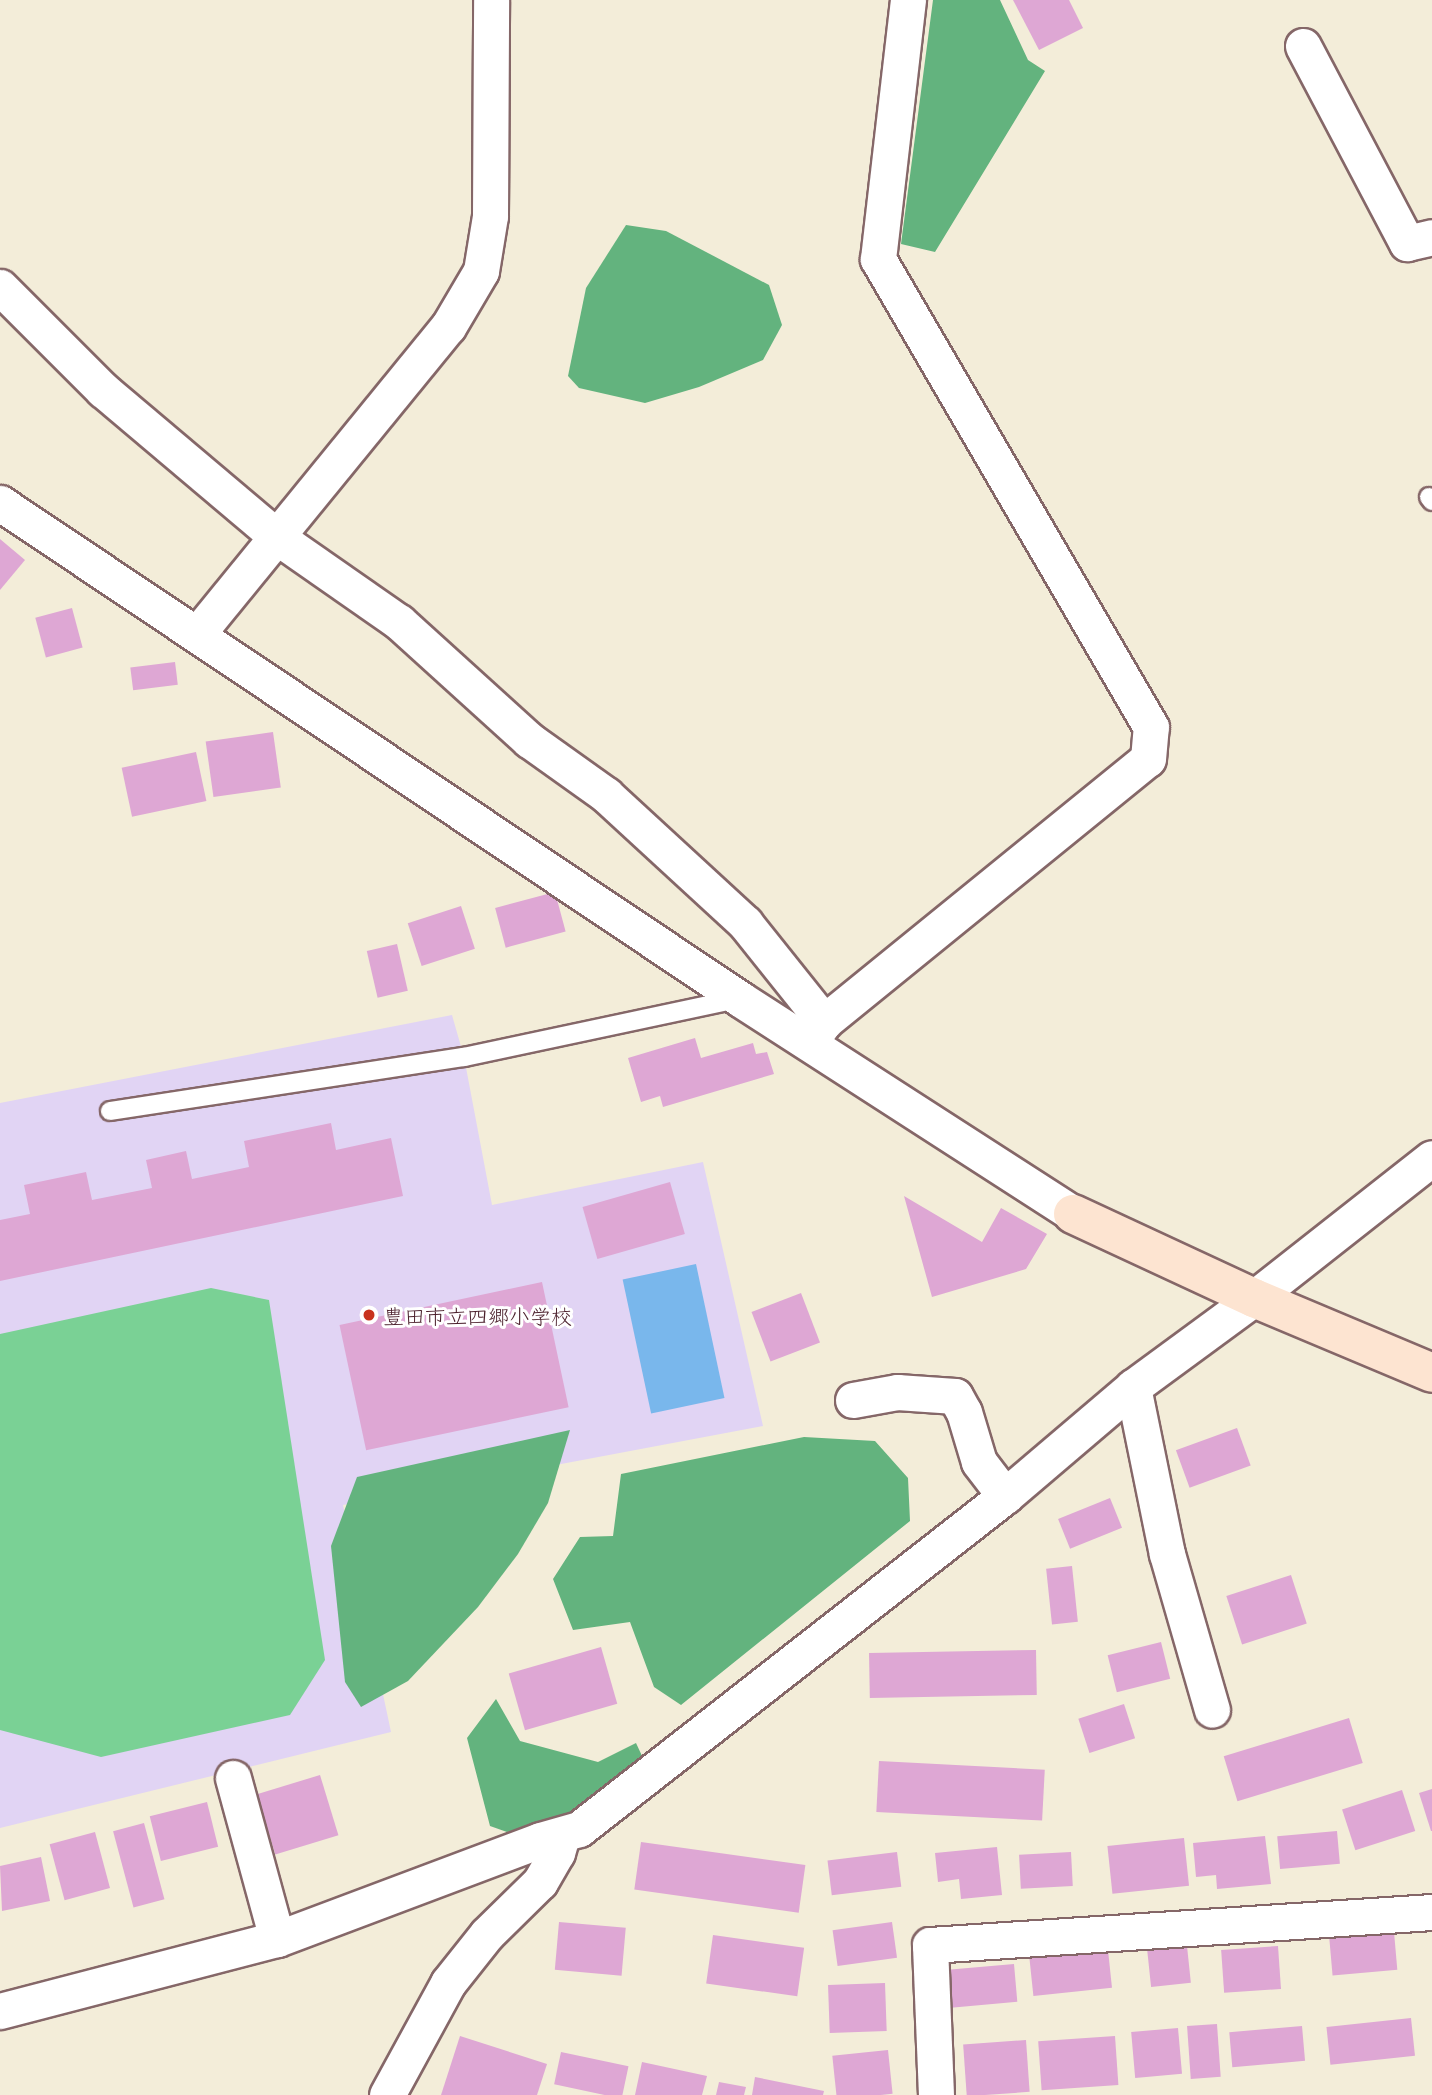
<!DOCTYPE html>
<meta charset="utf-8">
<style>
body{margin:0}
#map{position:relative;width:1432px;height:2095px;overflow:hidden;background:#f3edd9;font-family:"Playpen Sans","Klee One",sans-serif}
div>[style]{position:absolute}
.built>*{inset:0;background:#e1d4f4}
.green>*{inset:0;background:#7ad195}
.forest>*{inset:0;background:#63b37e}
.water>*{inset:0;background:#79b7ec;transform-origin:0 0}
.building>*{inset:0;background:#dea7d4;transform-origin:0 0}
.roads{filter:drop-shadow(2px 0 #856768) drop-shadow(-2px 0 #856768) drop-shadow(0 2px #856768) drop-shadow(0 -2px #856768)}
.lane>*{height:18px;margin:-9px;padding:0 9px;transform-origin:9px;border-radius:9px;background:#fff}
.street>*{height:35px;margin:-17.5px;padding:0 17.5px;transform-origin:17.5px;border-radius:17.5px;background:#fff}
.secondary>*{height:38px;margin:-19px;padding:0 19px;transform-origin:19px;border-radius:19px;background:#fde4d1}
.dots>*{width:19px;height:19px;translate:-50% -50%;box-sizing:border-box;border:4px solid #fff;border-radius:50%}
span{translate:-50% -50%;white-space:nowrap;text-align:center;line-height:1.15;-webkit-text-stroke:6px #fff;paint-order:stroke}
.poi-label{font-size:21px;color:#4a1f2b}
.left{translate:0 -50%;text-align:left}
</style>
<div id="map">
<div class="built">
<i style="clip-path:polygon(452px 1015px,464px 1057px,492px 1205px,703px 1162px,763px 1426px,343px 1505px,391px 1732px,0 1828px,0 1103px)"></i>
</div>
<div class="green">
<i style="clip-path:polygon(211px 1288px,269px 1300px,325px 1660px,290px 1715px,101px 1757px,0 1730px,0 1334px)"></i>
</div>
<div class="forest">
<i style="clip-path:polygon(933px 0,1000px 0,1028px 60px,1045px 71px,935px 252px,901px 244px)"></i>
<i style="clip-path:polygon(626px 225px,666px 231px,769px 285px,782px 325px,763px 360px,699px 387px,645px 403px,579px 388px,568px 376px,586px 288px)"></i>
<i style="clip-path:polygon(570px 1430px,548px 1503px,518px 1554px,478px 1607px,408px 1681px,361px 1707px,345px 1682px,331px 1546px,357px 1477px)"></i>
<i style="clip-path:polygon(804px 1437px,875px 1441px,908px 1478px,910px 1521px,681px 1705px,654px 1687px,630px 1622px,573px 1630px,553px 1579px,580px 1537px,613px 1536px,621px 1474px)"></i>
<i style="clip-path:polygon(496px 1699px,520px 1741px,598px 1762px,636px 1743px,643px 1758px,569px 1814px,507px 1832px,490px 1826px,467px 1738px)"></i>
</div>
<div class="water">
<i style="left:696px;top:1264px;width:137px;height:75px;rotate:78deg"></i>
</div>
<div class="building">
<i style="clip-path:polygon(1013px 0,1069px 0,1083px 28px,1039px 50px)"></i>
<i style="clip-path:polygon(0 539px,25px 560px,0 590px)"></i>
<i style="left:72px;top:608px;width:41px;height:38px;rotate:75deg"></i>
<i style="left:175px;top:662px;width:23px;height:45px;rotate:83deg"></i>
<i style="left:273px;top:732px;width:56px;height:68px;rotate:82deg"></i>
<i style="left:196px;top:752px;width:50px;height:76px;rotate:78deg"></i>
<i style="left:555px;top:892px;width:41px;height:62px;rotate:75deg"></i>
<i style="left:461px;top:906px;width:45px;height:56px;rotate:72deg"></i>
<i style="left:397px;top:944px;width:48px;height:31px;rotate:77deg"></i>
<i style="clip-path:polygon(695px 1038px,701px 1058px,753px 1043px,756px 1054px,767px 1052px,774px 1074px,663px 1107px,660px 1096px,641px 1102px,628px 1058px)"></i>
<i style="clip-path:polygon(331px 1123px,336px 1150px,391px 1138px,403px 1196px,0 1281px,0 1220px,30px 1214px,24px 1185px,86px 1172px,92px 1200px,152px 1188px,146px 1160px,186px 1151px,192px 1179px,249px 1167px,244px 1141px)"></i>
<i style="left:670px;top:1182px;width:54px;height:91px;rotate:74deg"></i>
<i style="clip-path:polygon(904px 1196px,982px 1242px,1001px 1208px,1047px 1234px,1026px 1269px,932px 1297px)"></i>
<i style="left:542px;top:1282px;width:128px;height:207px;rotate:78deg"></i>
<i style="left:801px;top:1293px;width:53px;height:53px;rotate:69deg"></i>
<i style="left:1237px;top:1428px;width:40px;height:65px;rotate:70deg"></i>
<i style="left:1110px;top:1498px;width:32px;height:56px;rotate:68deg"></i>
<i style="left:1072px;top:1566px;width:56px;height:26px;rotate:84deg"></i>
<i style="left:1291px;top:1575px;width:51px;height:68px;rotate:72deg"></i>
<i style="left:1161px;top:1642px;width:38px;height:55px;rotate:76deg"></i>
<i style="left:601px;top:1647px;width:59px;height:96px;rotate:74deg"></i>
<i style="left:1036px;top:1650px;width:45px;height:167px;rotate:89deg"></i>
<i style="left:1124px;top:1704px;width:36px;height:48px;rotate:72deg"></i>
<i style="left:1349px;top:1718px;width:47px;height:131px;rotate:73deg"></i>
<i style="left:879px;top:1761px;width:166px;height:51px;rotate:3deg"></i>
<i style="left:320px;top:1775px;width:63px;height:66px;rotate:73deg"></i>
<i style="clip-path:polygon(1432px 1789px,1432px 1831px,1431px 1831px,1419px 1793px)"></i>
<i style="left:1402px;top:1790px;width:43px;height:63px;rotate:72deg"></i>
<i style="left:207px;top:1802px;width:46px;height:59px;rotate:76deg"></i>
<i style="left:144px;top:1823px;width:79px;height:32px;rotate:75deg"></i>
<i style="left:1337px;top:1831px;width:33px;height:60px;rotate:85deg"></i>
<i style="left:95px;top:1832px;width:58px;height:47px;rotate:75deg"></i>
<i style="clip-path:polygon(1265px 1836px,1271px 1884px,1217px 1889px,1216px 1875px,1196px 1877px,1193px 1843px)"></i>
<i style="left:1184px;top:1838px;width:48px;height:77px;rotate:84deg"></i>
<i style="left:641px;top:1842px;width:166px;height:48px;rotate:8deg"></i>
<i style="clip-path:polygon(997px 1847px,1002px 1895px,961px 1899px,959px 1879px,938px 1882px,935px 1853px)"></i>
<i style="left:897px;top:1852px;width:35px;height:70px;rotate:83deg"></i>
<i style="left:1071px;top:1852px;width:34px;height:52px;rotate:87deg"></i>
<i style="clip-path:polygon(41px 1857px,50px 1901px,2px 1911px,0 1866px)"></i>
<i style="left:559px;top:1922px;width:67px;height:48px;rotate:5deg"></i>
<i style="left:892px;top:1922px;width:36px;height:60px;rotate:82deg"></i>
<i style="left:1394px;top:1932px;width:38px;height:65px;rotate:85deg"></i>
<i style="left:713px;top:1935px;width:92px;height:49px;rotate:8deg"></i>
<i style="left:1187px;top:1946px;width:37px;height:40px;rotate:84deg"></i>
<i style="left:1278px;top:1946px;width:43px;height:57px;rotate:86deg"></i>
<i style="left:1108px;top:1950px;width:38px;height:79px;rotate:84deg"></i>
<i style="left:1014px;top:1964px;width:38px;height:72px;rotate:85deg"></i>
<i style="left:885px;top:1983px;width:48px;height:57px;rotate:88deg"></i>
<i style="left:1411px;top:2018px;width:38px;height:85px;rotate:84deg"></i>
<i style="left:1217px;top:2024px;width:53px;height:30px;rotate:86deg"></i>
<i style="left:1302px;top:2026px;width:35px;height:73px;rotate:85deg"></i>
<i style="left:1178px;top:2028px;width:46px;height:47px;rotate:85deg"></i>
<i style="clip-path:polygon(460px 2036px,547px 2064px,537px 2095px,441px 2095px)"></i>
<i style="left:1115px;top:2036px;width:49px;height:77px;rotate:86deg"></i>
<i style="left:1026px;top:2040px;width:52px;height:63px;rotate:86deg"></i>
<i style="left:888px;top:2050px;width:44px;height:56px;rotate:84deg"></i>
<i style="left:561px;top:2052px;width:69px;height:33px;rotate:12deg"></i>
<i style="clip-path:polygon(642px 2062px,707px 2076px,702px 2095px,635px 2095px)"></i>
<i style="clip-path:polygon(755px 2077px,824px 2091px,823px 2095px,752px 2095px)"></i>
<i style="clip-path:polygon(719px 2082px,746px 2087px,744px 2095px,716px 2095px)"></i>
</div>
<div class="roads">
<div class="lane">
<i style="left:1429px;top:497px;width:5px;rotate:53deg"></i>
<i style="left:110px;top:1111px;width:358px;rotate:-8.7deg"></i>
<i style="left:464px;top:1057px;width:279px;rotate:-12deg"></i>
</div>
<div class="street">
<i style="left:1303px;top:46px;width:223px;rotate:62.2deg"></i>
<i style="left:1407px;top:243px;width:26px;rotate:-13deg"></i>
<i style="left:0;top:287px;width:146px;rotate:45deg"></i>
<i style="left:103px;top:390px;width:228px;rotate:40.2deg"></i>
<i style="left:277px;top:537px;width:149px;rotate:34.9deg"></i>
<i style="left:399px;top:622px;width:176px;rotate:42.2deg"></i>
<i style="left:529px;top:740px;width:95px;rotate:35.5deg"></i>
<i style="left:606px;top:795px;width:189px;rotate:42.6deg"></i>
<i style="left:745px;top:923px;width:127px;rotate:51.4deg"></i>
<i style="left:0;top:503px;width:891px;rotate:33.83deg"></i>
<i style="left:740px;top:999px;width:396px;rotate:32.8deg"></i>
<i style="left:198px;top:633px;width:395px;rotate:-50.8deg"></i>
<i style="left:448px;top:327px;width:65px;rotate:-59.5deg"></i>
<i style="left:481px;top:271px;width:56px;rotate:-80.7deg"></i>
<i style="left:490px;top:216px;width:216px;rotate:-89.7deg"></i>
<i style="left:810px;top:1042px;width:24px;rotate:-55deg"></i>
<i style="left:824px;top:1022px;width:417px;rotate:-39.1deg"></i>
<i style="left:1148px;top:759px;width:32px;rotate:-85deg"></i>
<i style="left:1151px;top:727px;width:542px;rotate:-120.26deg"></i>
<i style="left:878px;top:259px;width:261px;rotate:-83.4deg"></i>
<i style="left:1133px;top:1387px;width:170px;rotate:78.5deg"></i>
<i style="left:1167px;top:1554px;width:162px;rotate:73.9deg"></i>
<i style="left:853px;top:1400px;width:45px;rotate:-10.3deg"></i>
<i style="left:897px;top:1392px;width:58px;rotate:3.9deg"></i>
<i style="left:955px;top:1396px;width:18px;rotate:61deg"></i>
<i style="left:964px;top:1412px;width:52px;rotate:73.3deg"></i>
<i style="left:979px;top:1462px;width:43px;rotate:52.6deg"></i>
<i style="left:233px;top:1778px;width:167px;rotate:74.7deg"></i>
<i style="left:0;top:2011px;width:286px;rotate:-14.6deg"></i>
<i style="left:277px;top:1939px;width:281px;rotate:-20.6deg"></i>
<i style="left:540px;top:1840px;width:41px;rotate:-15.8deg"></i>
<i style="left:579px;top:1829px;width:541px;rotate:-38.01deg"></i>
<i style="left:1005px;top:1496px;width:168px;rotate:-40.4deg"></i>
<i style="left:1133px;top:1387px;width:150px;rotate:-36.3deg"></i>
<i style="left:1254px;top:1298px;width:226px;rotate:-38.2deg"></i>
<i style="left:387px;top:2095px;width:128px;rotate:-61.4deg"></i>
<i style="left:448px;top:1983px;width:63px;rotate:-51.5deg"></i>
<i style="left:487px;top:1934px;width:74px;rotate:-44.5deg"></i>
<i style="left:540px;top:1882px;width:34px;rotate:-60deg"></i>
<i style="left:557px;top:1853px;width:19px;rotate:-74deg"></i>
<i style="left:936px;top:2095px;width:150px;rotate:-92.3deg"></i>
<i style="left:930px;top:1945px;width:503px;rotate:-3.76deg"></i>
</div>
<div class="secondary">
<i style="left:1073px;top:1214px;width:200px;rotate:24.9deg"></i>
<i style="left:1254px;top:1298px;width:193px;rotate:22.8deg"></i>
</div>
</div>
<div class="dots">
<i style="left:369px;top:1315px;background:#c8321e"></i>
</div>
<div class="poi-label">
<span class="left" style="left:383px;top:1315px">豊田市立四郷小学校</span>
</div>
</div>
